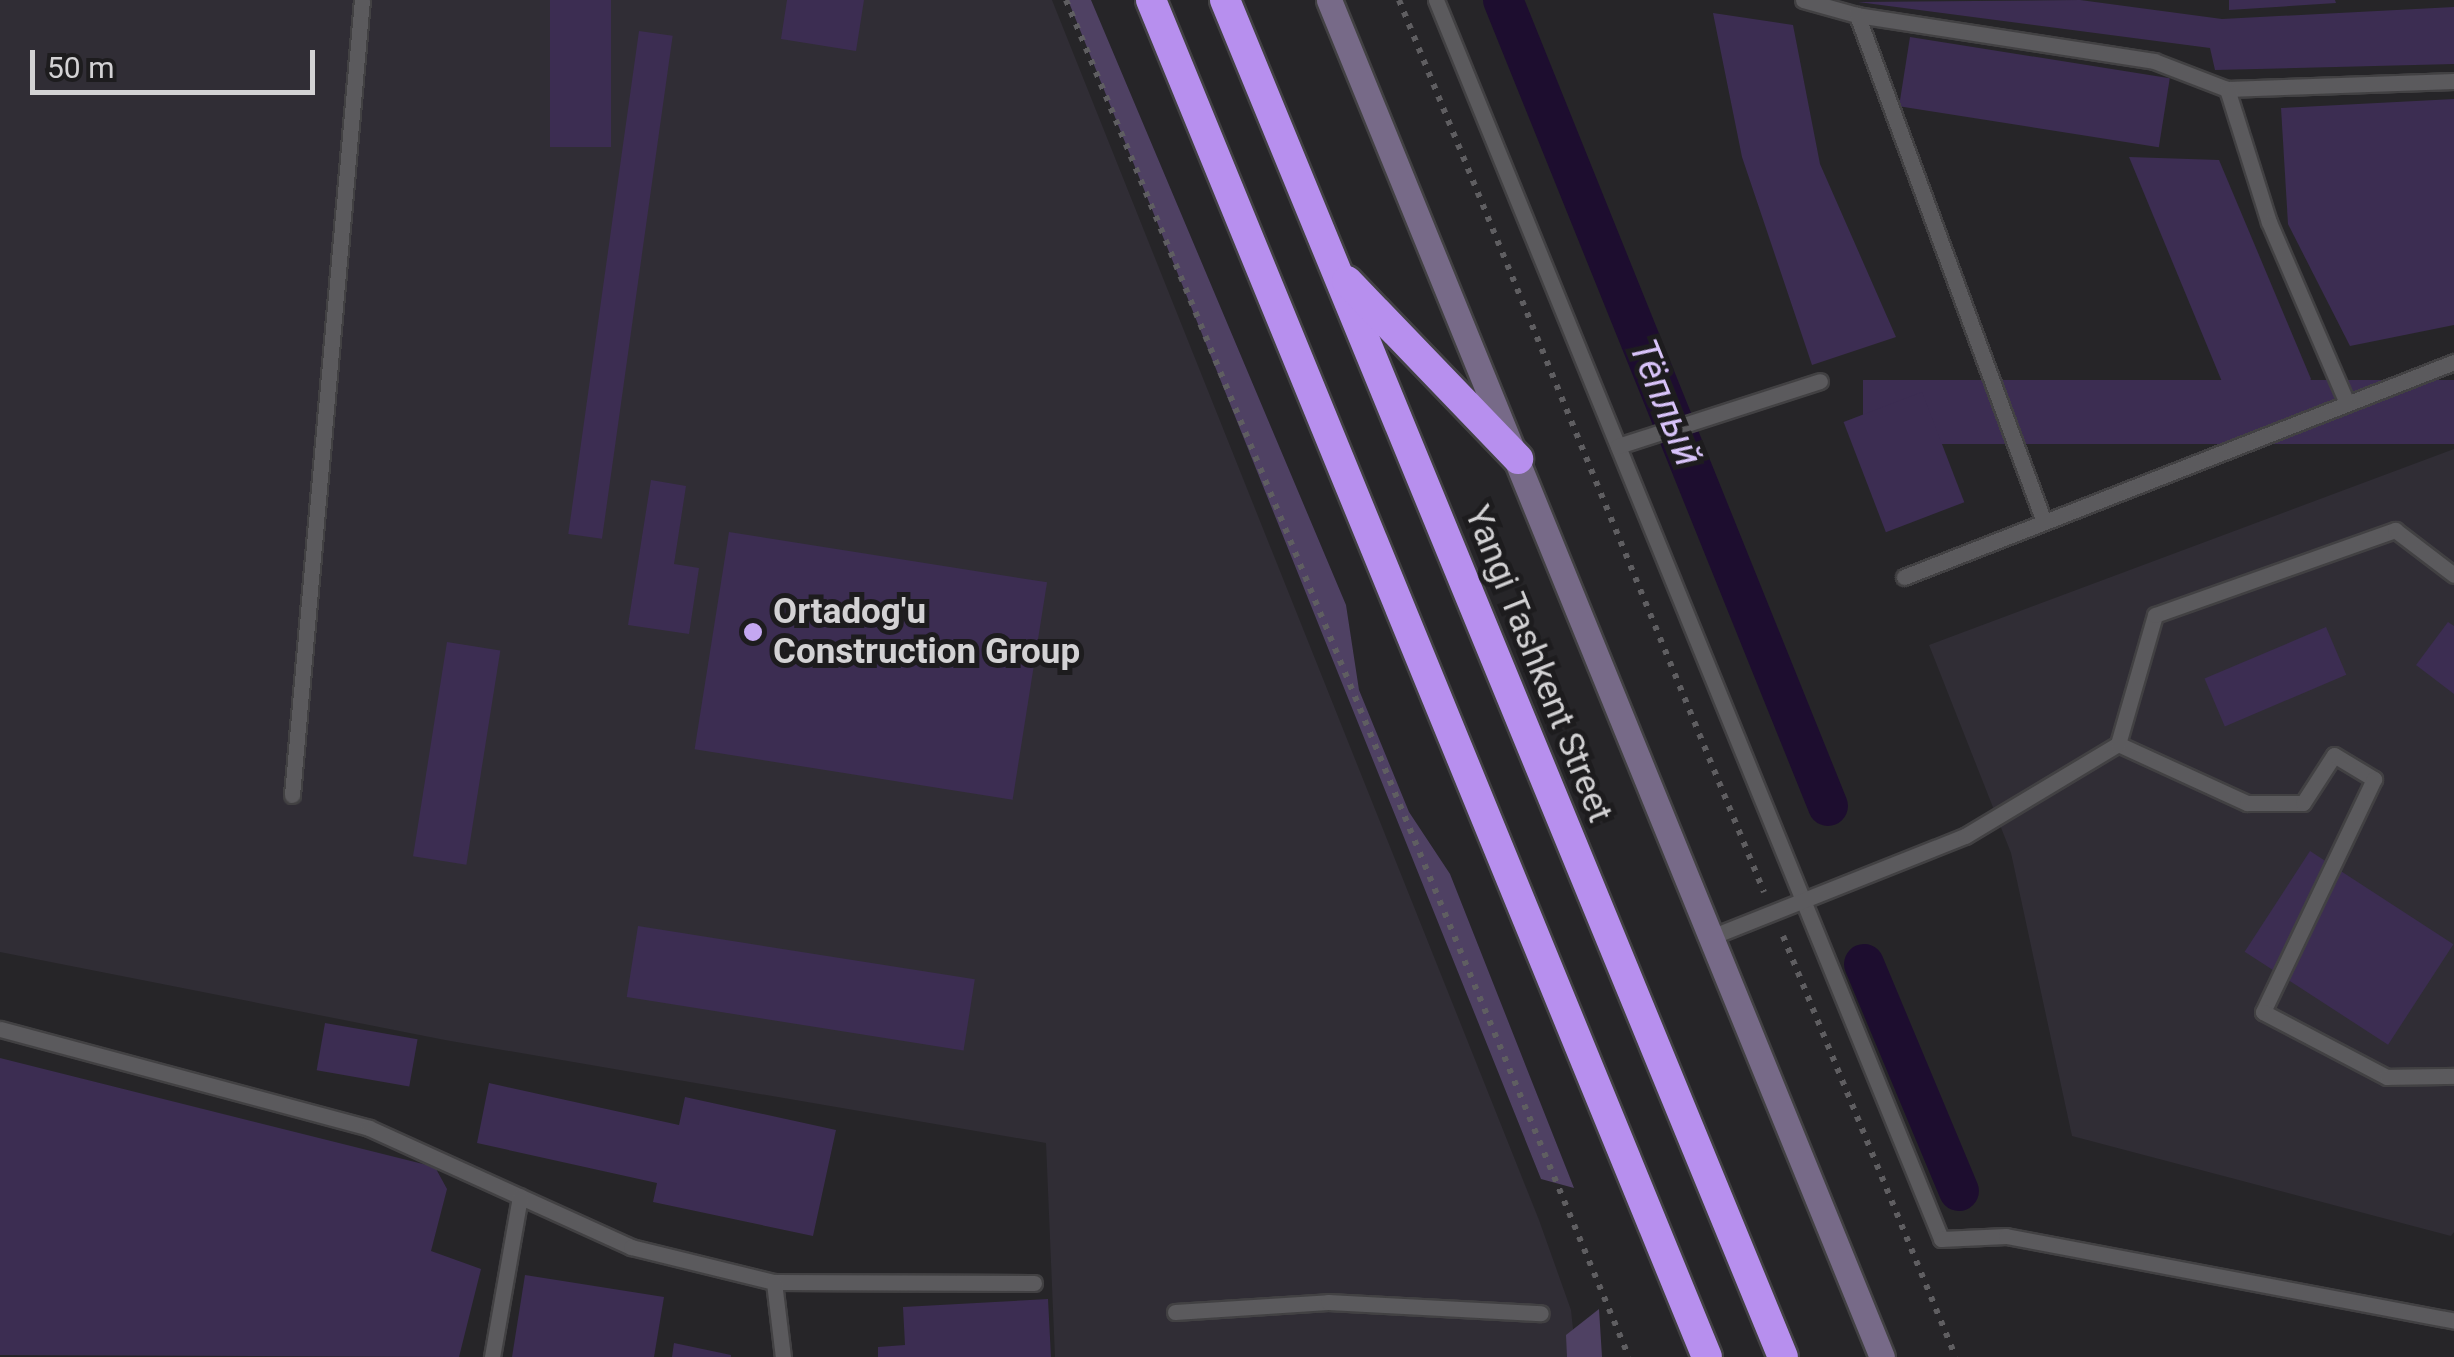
<!DOCTYPE html>
<meta charset="utf-8">
<style>
body{margin:0}
#map{position:relative;width:2454px;height:1357px;overflow:hidden;background:#262528;font-family:Roboto,sans-serif}
div>[style]{position:absolute}
.built>*{inset:0;background:#302d35}
.green>*{inset:0;background:#4f4163}
.canal>*{height:40px;margin:-20px;padding:0 20px;transform-origin:20px;border-radius:20px;background:#1d0d2f}
.building>*{inset:0;background:#3c2d52;transform-origin:0 0}
.path>*{height:6px;margin-top:-3px;transform-origin:0;background:repeating-linear-gradient(90deg,#5f5e61 0 5px,transparent 0 13px)}
.roads{filter:drop-shadow(2px 0 #424143) drop-shadow(-2px 0 #424143) drop-shadow(0 2px #424143) drop-shadow(0 -2px #424143)}
.lane>*{height:15px;margin:-7.5px;padding:0 7.5px;transform-origin:7.5px;border-radius:7.5px;background:#5b5a5d}
.secondary>*{height:25px;margin:-12.5px;padding:0 12.5px;transform-origin:12.5px;border-radius:12.5px;background:#776a88}
.highway>*{height:30px;margin:-15px;padding:0 15px;transform-origin:15px;border-radius:15px;background:#b78fee}
.dots>*{width:28px;height:28px;translate:-50% -50%;box-sizing:border-box;border:5px solid #1d1c1e;border-radius:50%}
span{translate:-50% -50%;white-space:nowrap;text-align:center;line-height:1.15;-webkit-text-stroke:10px #1d1c1e;paint-order:stroke}
.poi-label{font-size:35px;color:#d3d2d4;font-weight:700}
.left{translate:0 -50%;text-align:left}
.street-label{font-size:35px;color:#d3d2d4}
.water-label{font-size:38px;color:#d8c3f9;font-style:italic}
.scale{position:absolute;left:30px;top:50px;width:285px;height:45px;box-sizing:border-box;border:5px solid #d3d2d4;border-top:0;padding-left:12px;font-size:30px;line-height:35px;white-space:nowrap;color:#d3d2d4;-webkit-text-stroke:8px #1d1c1e;paint-order:stroke}
</style>
<div id="map">
<div class="built">
<i style="clip-path:polygon(0 0,1052px 0,1539px 1220px,1571px 1310px,1576px 1357px,1055px 1357px,1046px 1143px,445px 1040px,0 952px)"></i>
<i style="clip-path:polygon(2454px 449px,2454px 1232px,2451px 1236px,2072px 1136px,2011px 853px,1929px 645px)"></i>
</div>
<div class="green">
<i style="clip-path:polygon(1068px 0,1091px 0,1346px 605px,1359px 690px,1409px 812px,1450px 874px,1574px 1188px,1541px 1179px)"></i>
<i style="clip-path:polygon(1599px 1309px,1602px 1357px,1567px 1357px,1566px 1335px)"></i>
</div>
<div class="canal">
<i style="left:1503px;top:0;width:869px;rotate:68.04deg"></i>
<i style="left:1864px;top:964px;width:246px;rotate:67.3deg"></i>
</div>
<div class="building">
<i style="left:550px;top:0;width:61px;height:147px"></i>
<i style="clip-path:polygon(787px 0,864px 0,856px 51px,781px 39px)"></i>
<i style="clip-path:polygon(2080px 0,2222px 19px,2454px 7px,2454px 64px,2215px 70px,2210px 48px,1858px 2px)"></i>
<i style="clip-path:polygon(2229px 0,2335px 0,2336px 3px,2229px 10px)"></i>
<i style="clip-path:polygon(1713px 13px,1793px 25px,1820px 164px,1896px 337px,1812px 365px,1742px 157px)"></i>
<i style="left:639px;top:31px;width:34px;height:508px;rotate:8deg"></i>
<i style="left:1910px;top:37px;width:263px;height:70px;rotate:9deg"></i>
<i style="clip-path:polygon(2454px 99px,2454px 325px,2350px 346px,2288px 224px,2281px 108px)"></i>
<i style="clip-path:polygon(2129px 157px,2219px 160px,2311px 379px,2293px 409px,2242px 430px)"></i>
<i style="left:2454px;top:380px;width:64px;height:591px;rotate:90deg"></i>
<i style="left:1922px;top:392px;width:118px;height:84px;rotate:69deg"></i>
<i style="clip-path:polygon(651px 480px,686px 486px,674px 564px,699px 568px,689px 634px,628px 625px)"></i>
<i style="left:729px;top:532px;width:322px;height:220px;rotate:9deg"></i>
<i style="clip-path:polygon(2448px 622px,2454px 626px,2454px 694px,2416px 665px)"></i>
<i style="left:2326px;top:627px;width:52px;height:132px;rotate:67deg"></i>
<i style="left:447px;top:642px;width:54px;height:217px;rotate:9deg"></i>
<i style="left:2310px;top:851px;width:171px;height:120px;rotate:33deg"></i>
<i style="left:638px;top:926px;width:341px;height:72px;rotate:9deg"></i>
<i style="left:325px;top:1023px;width:94px;height:48px;rotate:10deg"></i>
<i style="clip-path:polygon(0 1058px,435px 1167px,447px 1189px,431px 1251px,481px 1269px,459px 1357px,0 1355px)"></i>
<i style="clip-path:polygon(489px 1083px,679px 1125px,685px 1097px,836px 1130px,813px 1236px,653px 1202px,657px 1183px,477px 1143px)"></i>
<i style="clip-path:polygon(525px 1275px,664px 1297px,654px 1357px,512px 1357px)"></i>
<i style="clip-path:polygon(1048px 1299px,1051px 1357px,878px 1357px,878px 1347px,905px 1345px,903px 1307px)"></i>
<i style="clip-path:polygon(674px 1343px,731px 1355px,731px 1357px,672px 1357px)"></i>
</div>
<div class="path">
<i style="left:1066px;top:0;width:1469px;rotate:67.47deg"></i>
<i style="left:1399px;top:0;width:964px;rotate:67.75deg"></i>
<i style="left:1783px;top:936px;width:455px;rotate:67.7deg"></i>
</div>
<div class="roads">
<div class="lane">
<i style="left:1436px;top:0;width:1338px;rotate:67.82deg"></i>
<i style="left:1941px;top:1239px;width:65px;rotate:-2.6deg"></i>
<i style="left:2006px;top:1236px;width:456px;rotate:10.7deg"></i>
<i style="left:1803px;top:0;width:56px;rotate:15.5deg"></i>
<i style="left:1857px;top:15px;width:301px;rotate:8.8deg"></i>
<i style="left:2154px;top:61px;width:78px;rotate:21deg"></i>
<i style="left:2227px;top:89px;width:227px;rotate:-2deg"></i>
<i style="left:1857px;top:15px;width:540px;rotate:69.75deg"></i>
<i style="left:2227px;top:89px;width:139px;rotate:72.5deg"></i>
<i style="left:2269px;top:222px;width:197px;rotate:66.7deg"></i>
<i style="left:1618px;top:446px;width:212px;rotate:-17.8deg"></i>
<i style="left:1904px;top:577px;width:591px;rotate:-21.35deg"></i>
<i style="left:2118px;top:744px;width:142px;rotate:24.6deg"></i>
<i style="left:2247px;top:803px;width:56px"></i>
<i style="left:2303px;top:803px;width:57px;rotate:-57.1deg"></i>
<i style="left:2334px;top:755px;width:47px;rotate:31deg"></i>
<i style="left:2374px;top:779px;width:258px;rotate:115.5deg"></i>
<i style="left:2263px;top:1012px;width:140px;rotate:27.7deg"></i>
<i style="left:2387px;top:1077px;width:67px;rotate:-0.9deg"></i>
<i style="left:292px;top:795px;width:798px;rotate:-84.97deg"></i>
<i style="left:1711px;top:937px;width:273px;rotate:-21.7deg"></i>
<i style="left:1965px;top:836px;width:179px;rotate:-31deg"></i>
<i style="left:2118px;top:744px;width:134px;rotate:-74deg"></i>
<i style="left:2155px;top:615px;width:255px;rotate:-19.5deg"></i>
<i style="left:2395px;top:530px;width:74px;rotate:37.3deg"></i>
<i style="left:0;top:1029px;width:382px;rotate:15deg"></i>
<i style="left:369px;top:1128px;width:288px;rotate:24.4deg"></i>
<i style="left:631px;top:1247px;width:147px;rotate:13.8deg"></i>
<i style="left:774px;top:1282px;width:260px;rotate:0.2deg"></i>
<i style="left:774px;top:1282px;width:76px;rotate:83.2deg"></i>
<i style="left:1175px;top:1312px;width:153px;rotate:-3.7deg"></i>
<i style="left:1328px;top:1302px;width:213px;rotate:3deg"></i>
<i style="left:492px;top:1357px;width:163px;rotate:-80.1deg"></i>
</div>
<div class="secondary">
<i style="left:1329px;top:0;width:1465px;rotate:67.83deg"></i>
</div>
<div class="highway">
<i style="left:1151px;top:0;width:1466px;rotate:67.72deg"></i>
<i style="left:1225px;top:0;width:1467px;rotate:67.65deg"></i>
<i style="left:1347px;top:281px;width:247px;rotate:46.1deg"></i>
</div>
</div>
<div class="dots">
<i style="left:753px;top:632px;background:#c4a7f1"></i>
</div>
<div class="poi-label">
<span class="left" style="left:773px;top:632px">Ortadog'u<br>Construction Group</span>
</div>
<div class="street-label">
<span style="left:1538px;top:664px;rotate:68deg">Yangi Tashkent Street</span>
</div>
<div class="water-label">
<span style="left:1665px;top:403px;rotate:68deg">Тёплый</span>
</div>
<div class="scale">50 m</div>
</div>
